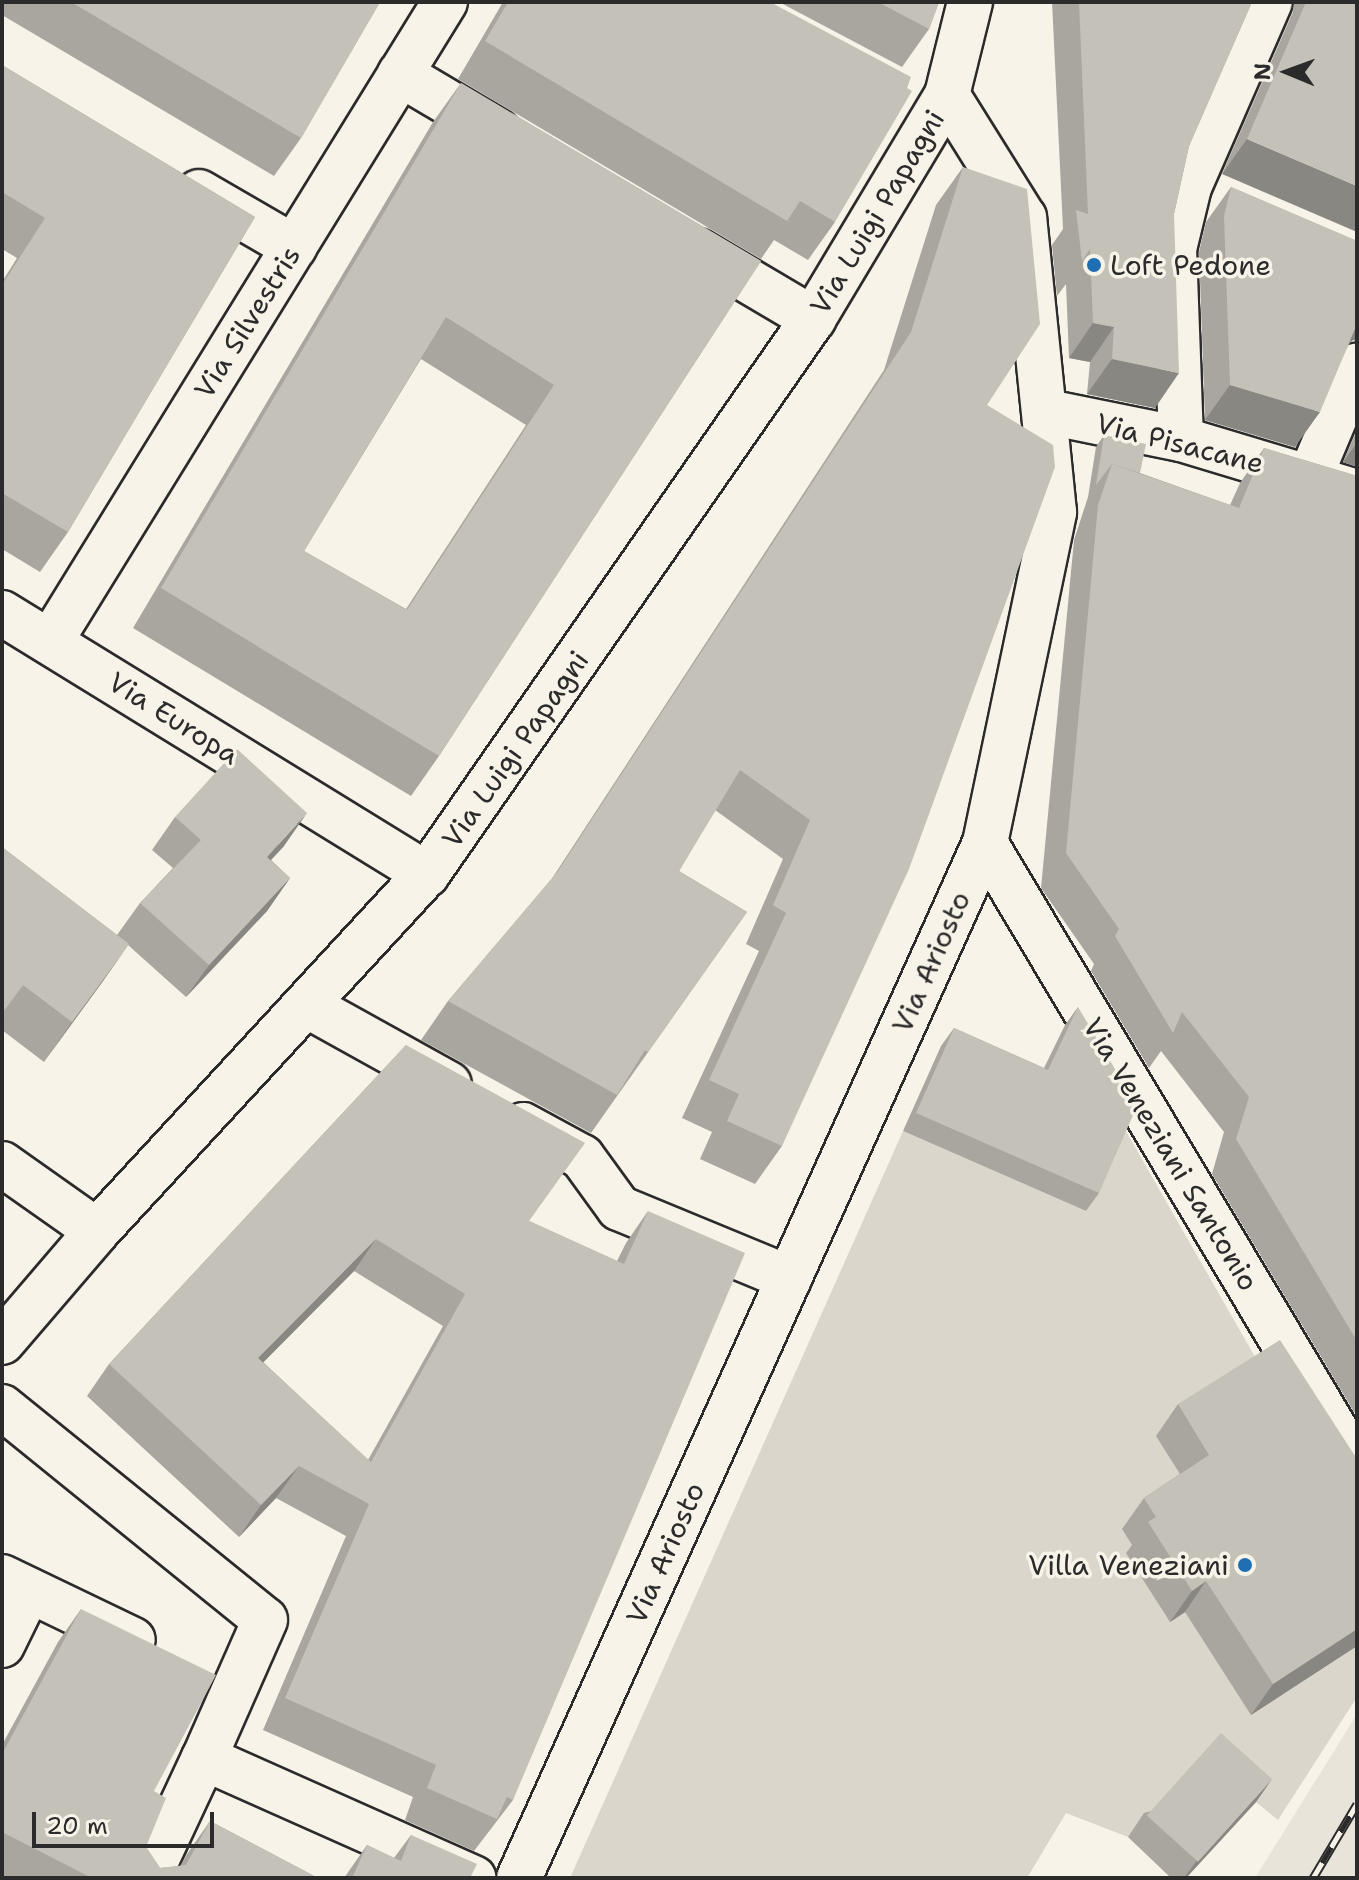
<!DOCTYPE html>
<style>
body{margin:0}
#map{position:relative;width:1359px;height:1880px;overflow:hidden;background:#f7f3e8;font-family:"Shantell Sans",sans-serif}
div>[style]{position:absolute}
.built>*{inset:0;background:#e8e4da}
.green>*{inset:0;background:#dad6cc}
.roads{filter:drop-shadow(2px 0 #2b2b2b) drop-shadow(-2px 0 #2b2b2b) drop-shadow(0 2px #2b2b2b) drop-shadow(0 -2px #2b2b2b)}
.minor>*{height:44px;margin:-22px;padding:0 22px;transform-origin:22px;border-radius:22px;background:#f7f3e8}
.rail>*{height:9px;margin-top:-4.5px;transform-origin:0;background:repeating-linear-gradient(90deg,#f7f3e8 0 18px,#2b2b2b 0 36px);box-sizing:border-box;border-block:2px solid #2b2b2b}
.wall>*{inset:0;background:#a9a69f}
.shaded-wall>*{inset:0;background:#898782}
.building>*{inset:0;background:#c4c1b9;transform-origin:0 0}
.dots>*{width:22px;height:22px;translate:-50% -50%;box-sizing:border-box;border:4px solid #f7f3e8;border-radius:50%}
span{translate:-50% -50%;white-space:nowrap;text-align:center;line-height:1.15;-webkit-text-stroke:7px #f7f3e8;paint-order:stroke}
.street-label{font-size:28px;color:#2b2b2b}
.poi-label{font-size:28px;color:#2b2b2b}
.left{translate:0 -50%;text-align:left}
.right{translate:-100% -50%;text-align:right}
.frame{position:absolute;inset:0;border:4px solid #2b2b2b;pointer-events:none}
.north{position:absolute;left:1247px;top:32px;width:80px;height:80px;-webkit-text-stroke:6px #f7f3e8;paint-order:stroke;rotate:271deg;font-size:22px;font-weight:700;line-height:32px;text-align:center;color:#2b2b2b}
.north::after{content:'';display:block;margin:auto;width:28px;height:36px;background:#2b2b2b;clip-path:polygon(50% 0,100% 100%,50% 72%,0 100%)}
.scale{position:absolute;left:32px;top:1812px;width:182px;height:36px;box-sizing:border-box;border:4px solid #2b2b2b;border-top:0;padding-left:10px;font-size:24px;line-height:28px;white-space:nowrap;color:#2b2b2b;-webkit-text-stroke:6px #f7f3e8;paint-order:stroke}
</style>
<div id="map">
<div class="built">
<i style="clip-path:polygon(1357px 1714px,1357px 1878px,1255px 1878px)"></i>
</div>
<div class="green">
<i style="clip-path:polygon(1123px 1126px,1262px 1369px,1188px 1486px,1123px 1530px,1134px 1548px,1240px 1576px,1251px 1715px,1357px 1646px,1357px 1697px,1278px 1820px,1256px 1802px,1128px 1837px,1066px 1813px,1027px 1878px,570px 1878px,903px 1131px,1086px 1211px)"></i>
</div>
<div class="roads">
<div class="minor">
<i style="left:400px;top:74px;width:114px;rotate:30.6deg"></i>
<i style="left:199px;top:192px;width:110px;rotate:30.1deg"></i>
<i style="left:698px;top:251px;width:134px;rotate:30.6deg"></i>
<i style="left:1048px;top:412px;width:136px;rotate:11.5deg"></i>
<i style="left:1181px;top:439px;width:184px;rotate:16.8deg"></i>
<i style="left:1181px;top:439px;width:190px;rotate:-92.1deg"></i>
<i style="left:1174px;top:249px;width:64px;rotate:-76.4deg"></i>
<i style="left:1189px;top:187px;width:202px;rotate:-66.4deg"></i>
<i style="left:1310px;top:477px;width:121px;rotate:-67.2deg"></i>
<i style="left:2px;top:613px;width:499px;rotate:31.6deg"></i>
<i style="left:50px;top:642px;width:752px;rotate:-58.32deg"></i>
<i style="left:985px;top:843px;width:726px;rotate:59.16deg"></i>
<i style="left:308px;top:1006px;width:161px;rotate:29deg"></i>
<i style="left:523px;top:1125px;width:67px;rotate:28.5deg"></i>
<i style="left:582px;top:1157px;width:63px;rotate:54deg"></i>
<i style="left:619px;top:1208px;width:184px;rotate:22.4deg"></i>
<i style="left:2px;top:1164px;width:116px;rotate:35.2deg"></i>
<i style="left:2px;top:1342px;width:146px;rotate:-49.4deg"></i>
<i style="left:97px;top:1231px;width:486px;rotate:-47.3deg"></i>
<i style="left:427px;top:874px;width:676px;rotate:-55.18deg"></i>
<i style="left:813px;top:319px;width:261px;rotate:-59.1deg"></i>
<i style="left:947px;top:95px;width:96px;rotate:-76.1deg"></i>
<i style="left:2px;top:1407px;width:338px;rotate:39deg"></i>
<i style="left:265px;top:1620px;width:151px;rotate:113.8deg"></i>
<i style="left:2px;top:1577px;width:145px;rotate:25.7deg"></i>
<i style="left:2px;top:1645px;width:61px;rotate:-63.9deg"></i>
<i style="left:148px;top:1878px;width:132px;rotate:-65deg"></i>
<i style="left:204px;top:1758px;width:295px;rotate:24deg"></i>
<i style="left:519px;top:1878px;width:1135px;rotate:-65.76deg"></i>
<i style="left:985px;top:843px;width:338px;rotate:-78.2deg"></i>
<i style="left:1054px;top:512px;width:296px;rotate:-95.8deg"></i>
<i style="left:1024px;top:218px;width:145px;rotate:-122deg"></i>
</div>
</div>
<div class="rail">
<i style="left:1313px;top:1878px;width:86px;rotate:-59.3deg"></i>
</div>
<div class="wall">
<i style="clip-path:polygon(2px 2px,380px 2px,301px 138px,274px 176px,2px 15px)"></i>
<i style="clip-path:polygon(503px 2px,770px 2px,835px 222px,808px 260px,774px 240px,761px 259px,458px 79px)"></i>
<i style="clip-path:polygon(779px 2px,939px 2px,929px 29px,902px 67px)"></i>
<i style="clip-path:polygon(1052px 2px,1252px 2px,1189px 146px,1174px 214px,1155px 408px,1087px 394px,1090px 362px,1069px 358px,1066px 284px,1057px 296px,1052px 245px,1063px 229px)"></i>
<i style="clip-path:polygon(1294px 2px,1357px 2px,1222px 174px,1293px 12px)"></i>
<i style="clip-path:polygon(2px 65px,255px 217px,68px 532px,40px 572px,2px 549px,2px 282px,17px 258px,2px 249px)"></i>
<i style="clip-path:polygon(evenodd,461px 83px,761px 261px,439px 756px,411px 796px,133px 628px,433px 122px,461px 83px,421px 359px,526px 425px,406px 609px,304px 551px,421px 359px)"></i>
<i style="clip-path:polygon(963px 167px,987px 405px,782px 1146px,755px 1184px,700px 1159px,712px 1132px,682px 1118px,759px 951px,746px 944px,783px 859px,715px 810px,679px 871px,747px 912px,591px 1133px,421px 1040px,448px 1001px,551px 880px,884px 370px,936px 205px)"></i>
<i style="clip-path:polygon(1231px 187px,1357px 241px,1357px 341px,1353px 340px,1349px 344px,1295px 447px,1205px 420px,1199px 252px,1206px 222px)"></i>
<i style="clip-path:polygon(1357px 430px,1357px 467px,1343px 462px)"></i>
<i style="clip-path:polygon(1104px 435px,1140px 473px,1230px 505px,1240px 483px,1264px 448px,1357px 476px,1357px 1414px,1354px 1412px,1212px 1174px,1224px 1132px,1161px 1051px,1149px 1068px,1091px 971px,1094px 964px,1041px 888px,1074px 540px,1088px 497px,1096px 447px)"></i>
<i style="clip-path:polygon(175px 817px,284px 846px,271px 860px,290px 878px,267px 911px,186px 997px,128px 945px,44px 1062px,2px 1030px,2px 847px,117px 935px,140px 903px,173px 868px,152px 850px)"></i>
<i style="clip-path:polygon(1078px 1007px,1099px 1193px,1086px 1211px,903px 1131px,941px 1046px,954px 1028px,1044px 1068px,1065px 1025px)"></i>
<i style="clip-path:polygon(evenodd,406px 1045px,529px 1221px,617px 1261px,626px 1243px,648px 1211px,513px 1800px,474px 1851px,405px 1820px,413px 1797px,263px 1730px,346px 1536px,276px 1498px,239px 1537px,87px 1396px,109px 1364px,406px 1045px,354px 1271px,443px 1326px,368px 1460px,263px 1362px,354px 1271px)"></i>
<i style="clip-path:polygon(1178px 1404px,1357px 1459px,1357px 1646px,1251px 1715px,1185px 1612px,1170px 1622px,1126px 1553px,1132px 1545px,1122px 1529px,1144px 1498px,1180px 1474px,1156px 1436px)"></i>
<i style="clip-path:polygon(81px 1609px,154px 1791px,146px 1847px,160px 1868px,180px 1866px,187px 1854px,210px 1821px,318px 1878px,5px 1878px,2px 1876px,2px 1745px,58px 1642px)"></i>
<i style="clip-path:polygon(1272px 1779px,1256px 1802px,1186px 1878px,1171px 1878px,1128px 1837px,1144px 1813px)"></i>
<i style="clip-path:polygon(411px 1835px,470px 1878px,344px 1878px,367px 1845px,394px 1858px)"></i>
</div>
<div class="shaded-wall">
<i style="clip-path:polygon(1247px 139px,1357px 186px,1357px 232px,1222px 174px)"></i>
<i style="clip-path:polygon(1357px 322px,1357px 341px,1353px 340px,1334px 355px)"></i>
<i style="clip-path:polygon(1093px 323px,1114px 327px,1090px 362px,1069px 358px)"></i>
<i style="clip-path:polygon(1112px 359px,1179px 373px,1155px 408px,1087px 394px)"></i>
<i style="clip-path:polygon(1230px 385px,1320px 412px,1295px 447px,1205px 420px)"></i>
<i style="clip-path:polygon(1357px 443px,1357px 467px,1343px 462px)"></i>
<i style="clip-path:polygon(307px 813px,284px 846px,244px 889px,267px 857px)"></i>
<i style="clip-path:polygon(290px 878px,267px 911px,186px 997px,209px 965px)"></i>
<i style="clip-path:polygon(129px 944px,101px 984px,44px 1062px,72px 1022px)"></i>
<i style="clip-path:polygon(376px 1239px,354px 1271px,236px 1390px,258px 1358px)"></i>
<i style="clip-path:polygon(299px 1466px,276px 1498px,239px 1537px,261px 1505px)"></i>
<i style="clip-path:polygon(1206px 1581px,1185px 1612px,1170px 1622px,1192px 1591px)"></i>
<i style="clip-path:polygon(1357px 1629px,1357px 1646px,1251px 1715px,1273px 1684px)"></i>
<i style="clip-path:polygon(1272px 1779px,1256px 1802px,1186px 1878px,1184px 1878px,1195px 1863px)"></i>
</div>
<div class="building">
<i style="clip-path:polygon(71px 2px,380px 2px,301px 138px)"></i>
<i style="clip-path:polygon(508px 2px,770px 2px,911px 77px,907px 88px,912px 91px,835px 222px,800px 201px,787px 221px,485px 41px)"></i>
<i style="clip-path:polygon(878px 2px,939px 2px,929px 29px)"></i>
<i style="clip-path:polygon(1079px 2px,1252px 2px,1189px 146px,1174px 214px,1179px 373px,1112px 359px,1114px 327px,1093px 323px,1090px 249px,1082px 261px,1076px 210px,1088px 214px)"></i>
<i style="clip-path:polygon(1306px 2px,1357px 2px,1357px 186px,1247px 139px)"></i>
<i style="clip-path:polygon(2px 65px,255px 217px,68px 532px,2px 493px,2px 285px,45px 218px,2px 192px)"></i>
<i style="clip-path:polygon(evenodd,461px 83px,761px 261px,439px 756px,161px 588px,461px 83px,446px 317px,554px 385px,407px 610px,304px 551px,446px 317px)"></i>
<i style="clip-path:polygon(963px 167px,1027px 189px,1040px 324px,987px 405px,1053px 445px,1055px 467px,909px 869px,782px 1146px,727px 1121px,739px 1094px,709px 1080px,786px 913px,773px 905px,810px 820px,740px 770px,679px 871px,747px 912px,648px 1052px,645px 1050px,617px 1095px,448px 1001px,558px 871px,911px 332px)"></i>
<i style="clip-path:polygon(1231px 187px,1357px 241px,1357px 324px,1320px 412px,1230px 385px,1224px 216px)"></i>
<i style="clip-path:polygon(1104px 435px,1146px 444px,1140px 473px,1112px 464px,1096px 485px)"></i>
<i style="clip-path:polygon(1264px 448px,1357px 476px,1357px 1341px,1236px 1139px,1249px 1097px,1182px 1012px,1173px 1033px,1115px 936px,1119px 929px,1066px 853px,1098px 505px,1112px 464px,1239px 508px)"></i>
<i style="clip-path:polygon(237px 749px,307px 813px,267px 857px,290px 878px,209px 965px,140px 903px,201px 840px,175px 817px)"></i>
<i style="clip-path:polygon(2px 847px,129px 944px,72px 1022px,23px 985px,4px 1011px,2px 1009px)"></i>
<i style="clip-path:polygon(1078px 1007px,1137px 1106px,1099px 1193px,916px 1113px,954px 1028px,1048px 1070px)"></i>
<i style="clip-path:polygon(evenodd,406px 1045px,585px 1143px,529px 1221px,624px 1264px,648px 1211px,745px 1253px,513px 1800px,507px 1797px,497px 1819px,427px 1788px,436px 1765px,285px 1698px,369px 1504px,299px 1466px,261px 1505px,109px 1364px,406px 1045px,376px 1239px,465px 1294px,371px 1462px,258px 1358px,376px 1239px)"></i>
<i style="clip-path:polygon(1280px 1340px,1357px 1459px,1357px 1629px,1273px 1684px,1206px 1581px,1192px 1591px,1148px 1522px,1156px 1517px,1144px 1498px,1209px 1455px,1178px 1404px)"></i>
<i style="clip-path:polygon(81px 1609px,216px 1675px,154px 1791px,166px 1798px,146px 1847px,160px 1868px,186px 1865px,210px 1821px,318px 1878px,92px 1878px,2px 1832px,2px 1754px)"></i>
<i style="left:1221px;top:1733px;width:69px;height:111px;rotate:42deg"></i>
<i style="clip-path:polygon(411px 1835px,477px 1864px,470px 1878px,352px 1878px,367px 1845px,401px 1861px)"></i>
</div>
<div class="dots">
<i style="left:1094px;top:265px;background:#1f6fb2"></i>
<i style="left:1245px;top:1565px;background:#1f6fb2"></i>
</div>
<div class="street-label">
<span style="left:877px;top:212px;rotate:-59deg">Via Luigi Papagni</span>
<span style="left:247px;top:322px;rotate:-58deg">Via Silvestris</span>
<span style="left:1180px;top:443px;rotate:14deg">Via Pisacane</span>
<span style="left:174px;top:718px;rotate:32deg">Via Europa</span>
<span style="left:515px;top:749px;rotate:-55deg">Via Luigi Papagni</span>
<span style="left:931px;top:962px;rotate:-66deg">Via Ariosto</span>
<span style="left:1171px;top:1154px;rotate:59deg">Via Veneziani Santonio</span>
<span style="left:665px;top:1553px;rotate:-66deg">Via Ariosto</span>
</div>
<div class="poi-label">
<span class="left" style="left:1110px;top:265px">Loft Pedone</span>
<span class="right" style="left:1229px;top:1565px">Villa Veneziani</span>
</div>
<div class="frame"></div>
<div class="north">N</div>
<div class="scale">20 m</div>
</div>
